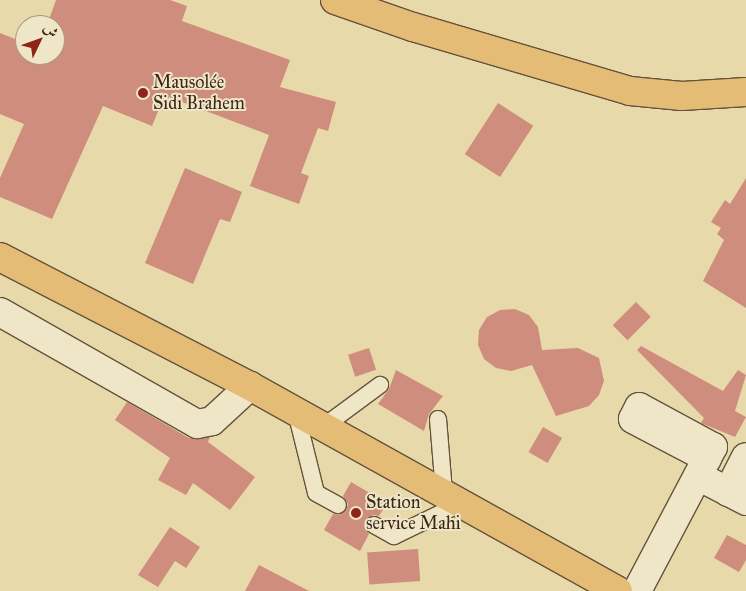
<!DOCTYPE html>
<meta charset="utf-8">
<style>
body{margin:0}
#map{position:relative;width:746px;height:591px;overflow:hidden;background:#e7d9aa;font-family:"IM FELL Great Primer",Amiri,serif}
div>[style]{position:absolute}
.building>*{inset:0;background:#cf8d7e;transform-origin:0 0}
.roads{filter:drop-shadow(1px 0 #65523c) drop-shadow(-1px 0 #65523c) drop-shadow(0 1px #65523c) drop-shadow(0 -1px #65523c)}
.service>*{height:16px;margin:-8px;padding:0 8px;transform-origin:8px;border-radius:8px;background:#efe6c8}
.minor>*{height:28px;margin:-14px;padding:0 14px;transform-origin:14px;border-radius:14px;background:#efe6c8}
.primary>*{height:28px;margin:-14px;padding:0 14px;transform-origin:14px;border-radius:14px;background:#e4bc75}
.dots>*{width:14px;height:14px;translate:-50% -50%;box-sizing:border-box;border:2px solid #efe6c8;border-radius:50%}
span{translate:-50% -50%;white-space:nowrap;text-align:center;line-height:1.15;-webkit-text-stroke:4px #efe6c8;paint-order:stroke}
.poi-label{font-size:18px;color:#3a2517}
.left{translate:0 -50%;text-align:left}
.north{position:absolute;left:15px;top:15px;width:50px;height:50px;box-sizing:border-box;background:#efe6c8;border:1px solid #a79981;border-radius:50%;rotate:48deg;font-size:14px;font-weight:700;line-height:20px;text-align:center;color:#3a2517}
.north::after{content:'';display:block;margin:auto;width:18px;height:22px;background:#8f2418;clip-path:polygon(50% 0,100% 100%,50% 72%,0 100%)}
</style>
<div id="map">
<div class="building">
<i style="clip-path:polygon(56px 0,170px 0,187px 6px,182px 21px,290px 60px,280px 87px,336px 102px,328px 131px,318px 128px,301px 173px,309px 176px,299px 204px,250px 186px,269px 135px,169px 97px,163px 111px,159px 109px,152px 126px,103px 106px,52px 219px,0 197px,0 178px,24px 124px,0 114px,0 33px,25px 43px,25px 55px,55px 55px,55px 25px,47px 25px)"></i>
<i style="left:498px;top:103px;width:42px;height:61px;rotate:33deg"></i>
<i style="clip-path:polygon(185px 168px,242px 192px,230px 222px,220px 219px,193px 284px,145px 263px)"></i>
<i style="clip-path:polygon(746px 178px,746px 308px,703px 281px,724px 240px,717px 234px,721px 228px,711px 222px,725px 200px,730px 204px)"></i>
<i style="left:636px;top:302px;width:21px;height:33px;rotate:45deg"></i>
<i style="clip-path:polygon(515px 309px,529px 315px,538px 327px,542px 350px,578px 348px,599px 358px,604px 381px,599px 395px,589px 406px,556px 416px,532px 365px,511px 371px,496px 368px,484px 359px,478px 345px,479px 330px,487px 317px,500px 310px)"></i>
<i style="clip-path:polygon(641px 346px,723px 391px,738px 370px,746px 375px,735px 411px,746px 417px,735px 437px,701px 423px,704px 418px,637px 350px)"></i>
<i style="left:369px;top:348px;width:23px;height:22px;rotate:72deg"></i>
<i style="clip-path:polygon(396px 370px,443px 396px,429px 414px,424px 431px,378px 404px,389px 389px)"></i>
<i style="clip-path:polygon(127px 402px,189px 438px,210px 437px,208px 442px,255px 477px,230px 510px,193px 483px,186px 495px,158px 480px,170px 458px,115px 420px)"></i>
<i style="left:543px;top:427px;width:22px;height:29px;rotate:30deg"></i>
<i style="clip-path:polygon(351px 482px,387px 503px,379px 516px,373px 515px,366px 520px,364px 526px,369px 534px,360px 551px,324px 530px,333px 514px,339px 515px,346px 510px,348px 504px,343px 496px)"></i>
<i style="clip-path:polygon(170px 527px,200px 547px,186px 568px,175px 561px,158px 587px,138px 575px)"></i>
<i style="clip-path:polygon(727px 535px,746px 545px,746px 560px,739px 572px,714px 558px)"></i>
<i style="left:418px;top:549px;width:32px;height:51px;rotate:86deg"></i>
<i style="clip-path:polygon(259px 565px,309px 591px,245px 591px)"></i>
</div>
<div class="roads">
<div class="service">
<i style="left:296px;top:412px;width:83px;rotate:76.1deg"></i>
<i style="left:316px;top:493px;width:25px;rotate:29deg"></i>
<i style="left:438px;top:419px;width:73px;rotate:85.3deg"></i>
<i style="left:323px;top:427px;width:71px;rotate:-36.4deg"></i>
<i style="left:374px;top:525px;width:23px;rotate:29deg"></i>
<i style="left:394px;top:536px;width:76px;rotate:-25.9deg"></i>
</div>
<div class="minor">
<i style="left:0;top:312px;width:227px;rotate:29.6deg"></i>
<i style="left:197px;top:424px;width:15px;rotate:-11deg"></i>
<i style="left:212px;top:421px;width:52px;rotate:-42.6deg"></i>
<i style="left:698px;top:476px;width:54px;rotate:27.5deg"></i>
<i style="left:728px;top:492px;width:39px;rotate:-63deg"></i>
<i style="left:637px;top:591px;width:163px;rotate:-62.2deg"></i>
<i style="left:713px;top:447px;width:84px;rotate:-151.6deg"></i>
<i style="left:639px;top:407px;width:13px;rotate:117deg"></i>
<i style="left:633px;top:419px;width:84px;rotate:27.8deg"></i>
</div>
<div class="primary">
<i style="left:335px;top:0;width:83px;rotate:19.1deg"></i>
<i style="left:413px;top:27px;width:226px;rotate:16.4deg"></i>
<i style="left:630px;top:91px;width:52px;rotate:5.5deg"></i>
<i style="left:682px;top:96px;width:64px;rotate:-3.6deg"></i>
<i style="left:0;top:257px;width:281px;rotate:27.3deg"></i>
<i style="left:250px;top:386px;width:421px;rotate:29.1deg"></i>
</div>
</div>
<div class="dots">
<i style="left:143px;top:93px;background:#8f2418"></i>
<i style="left:356px;top:513px;background:#8f2418"></i>
</div>
<div class="poi-label">
<span class="left" style="left:153px;top:93px">Mausolée<br>Sidi Brahem</span>
<span class="left" style="left:366px;top:513px">Station<br>service Mahi</span>
</div>
<div class="north">ش</div>
</div>
